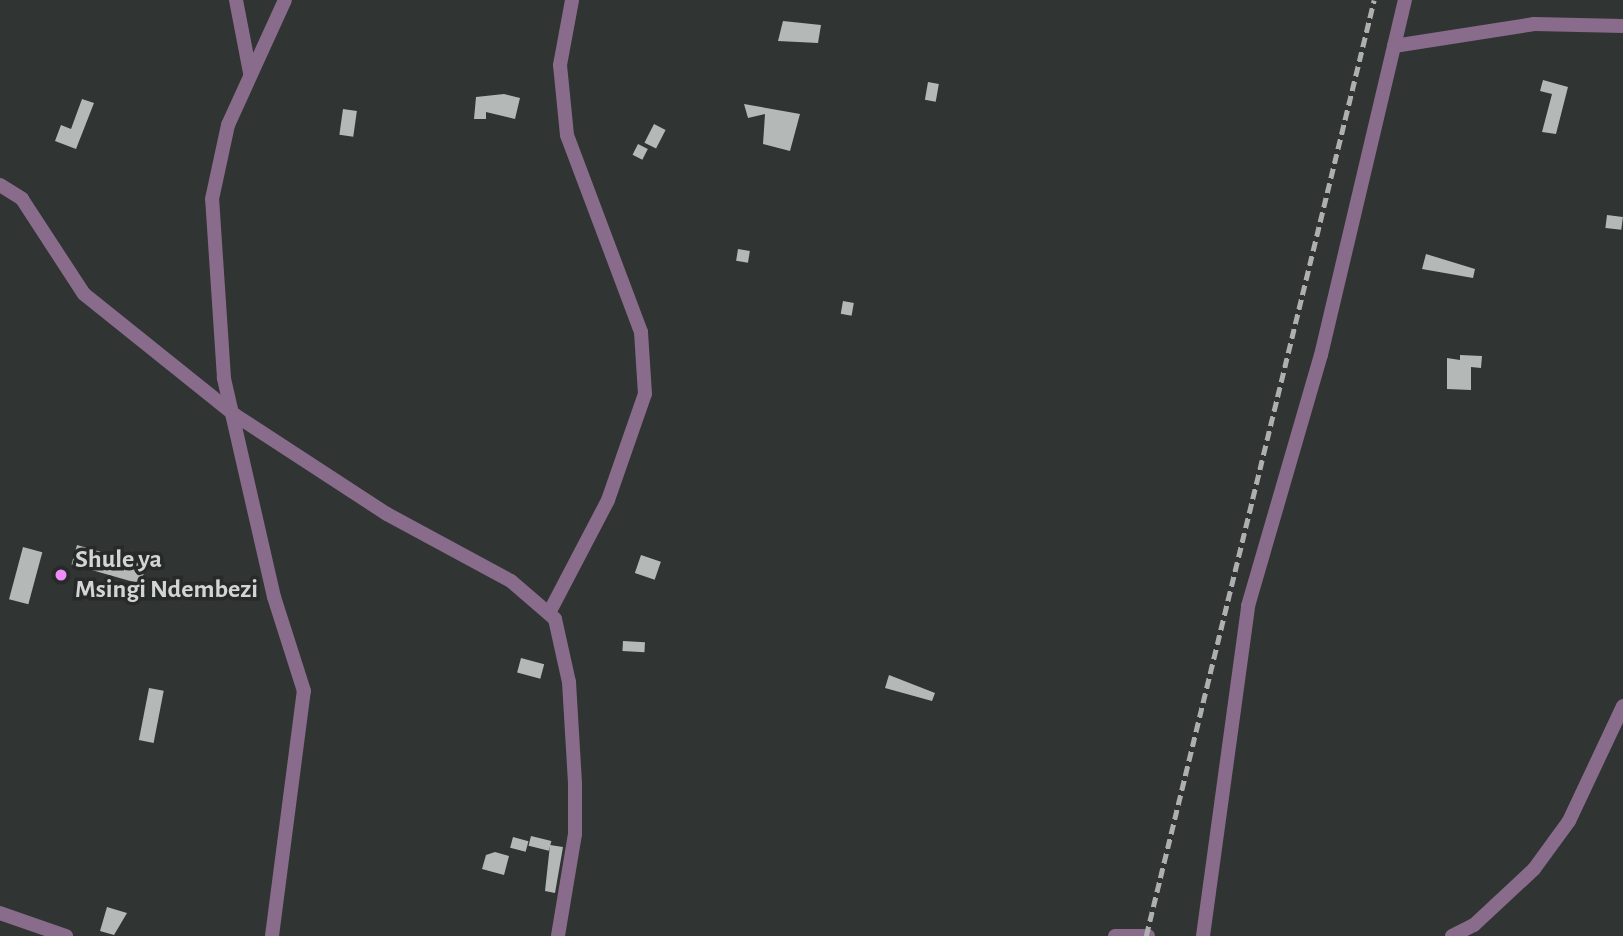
<!DOCTYPE html>
<style>
body{margin:0}
#map{position:relative;width:1623px;height:936px;overflow:hidden;background:#303432;font-family:"Alegreya Sans",sans-serif}
div>[style]{position:absolute}
.building>*{inset:0;background:#b4b9b7;transform-origin:0 0}
.minor>*{height:14px;margin:-7px;padding:0 7px;transform-origin:7px;border-radius:7px;background:#896b8c}
.rail>*{height:4.5px;margin-top:-2.25px;transform-origin:0;background:repeating-linear-gradient(90deg,#adb0af 0 10px,transparent 0 15px)}
.dots>*{width:19px;height:19px;translate:-50% -50%;box-sizing:border-box;border:4px solid #262a28;border-radius:50%}
span{translate:-50% -50%;white-space:nowrap;text-align:center;line-height:1.15;-webkit-text-stroke:7px #262a28;paint-order:stroke}
.poi-label{font-size:26px;color:#d3d5d4;font-weight:700}
.left{translate:0 -50%;text-align:left}
</style>
<div id="map">
<div class="building">
<i style="clip-path:polygon(783px 21px,821px 25px,818px 43px,778px 41px)"></i>
<i style="clip-path:polygon(1543px 80px,1568px 87px,1556px 134px,1542px 132px,1552px 94px,1540px 91px)"></i>
<i style="left:928px;top:82px;width:11px;height:18px;rotate:10deg"></i>
<i style="clip-path:polygon(504px 94px,520px 98px,515px 119px,486px 112px,486px 119px,474px 119px,476px 97px)"></i>
<i style="clip-path:polygon(82px 99px,94px 103px,76px 149px,55px 141px,61px 125px,71px 129px)"></i>
<i style="clip-path:polygon(744px 104px,800px 114px,790px 151px,763px 144px,765px 114px,748px 118px)"></i>
<i style="left:343px;top:109px;width:14px;height:26px;rotate:8deg"></i>
<i style="left:654px;top:124px;width:13px;height:21px;rotate:27deg"></i>
<i style="left:638px;top:144px;width:11px;height:12px;rotate:27deg"></i>
<i style="left:1607px;top:215px;width:16px;height:13px;rotate:7deg"></i>
<i style="left:738px;top:249px;width:12px;height:12px;rotate:9deg"></i>
<i style="clip-path:polygon(1426px 254px,1475px 269px,1473px 278px,1422px 269px)"></i>
<i style="left:843px;top:301px;width:11px;height:13px;rotate:10deg"></i>
<i style="clip-path:polygon(1460px 355px,1482px 356px,1481px 368px,1471px 367px,1471px 390px,1447px 389px,1447px 358px,1460px 360px)"></i>
<i style="left:77px;top:545px;width:72px;height:20px;rotate:16deg"></i>
<i style="left:23px;top:547px;width:20px;height:54px;rotate:15deg"></i>
<i style="left:641px;top:555px;width:21px;height:19px;rotate:19deg"></i>
<i style="left:623px;top:641px;width:22px;height:10px;rotate:3deg"></i>
<i style="left:521px;top:658px;width:24px;height:15px;rotate:15deg"></i>
<i style="clip-path:polygon(889px 675px,935px 693px,932px 701px,885px 688px)"></i>
<i style="left:149px;top:688px;width:15px;height:53px;rotate:11deg"></i>
<i style="left:531px;top:836px;width:21px;height:10px;rotate:14deg"></i>
<i style="left:513px;top:837px;width:16px;height:11px;rotate:15deg"></i>
<i style="clip-path:polygon(550px 845px,563px 847px,555px 893px,545px 891px)"></i>
<i style="clip-path:polygon(495px 852px,509px 856px,504px 875px,482px 869px,486px 855px)"></i>
<i style="clip-path:polygon(107px 907px,127px 913px,114px 935px,100px 931px)"></i>
</div>
<div class="minor">
<i style="left:236px;top:0;width:74px;rotate:79.1deg"></i>
<i style="left:1394px;top:46px;width:142px;rotate:-8.9deg"></i>
<i style="left:1534px;top:24px;width:89px;rotate:1.3deg"></i>
<i style="left:0;top:185px;width:26px;rotate:32deg"></i>
<i style="left:22px;top:199px;width:113px;rotate:56.9deg"></i>
<i style="left:84px;top:294px;width:193px;rotate:38.7deg"></i>
<i style="left:235px;top:415px;width:181px;rotate:33.1deg"></i>
<i style="left:387px;top:514px;width:141px;rotate:28.4deg"></i>
<i style="left:511px;top:581px;width:58px;rotate:40.8deg"></i>
<i style="left:555px;top:619px;width:65px;rotate:77.5deg"></i>
<i style="left:569px;top:682px;width:102px;rotate:86.6deg"></i>
<i style="left:575px;top:784px;width:50px;rotate:90deg"></i>
<i style="left:575px;top:834px;width:103px;rotate:99.5deg"></i>
<i style="left:549px;top:613px;width:127px;rotate:-62.4deg"></i>
<i style="left:608px;top:500px;width:112px;rotate:-70.8deg"></i>
<i style="left:645px;top:394px;width:62px;rotate:-93.7deg"></i>
<i style="left:641px;top:332px;width:210px;rotate:-110.6deg"></i>
<i style="left:567px;top:135px;width:70px;rotate:-95.7deg"></i>
<i style="left:560px;top:65px;width:66px;rotate:-79.5deg"></i>
<i style="left:0;top:913px;width:70px;rotate:19.2deg"></i>
<i style="left:272px;top:936px;width:247px;rotate:-82.6deg"></i>
<i style="left:304px;top:691px;width:99px;rotate:-107.7deg"></i>
<i style="left:274px;top:597px;width:225px;rotate:-102.9deg"></i>
<i style="left:224px;top:378px;width:179px;rotate:-93.8deg"></i>
<i style="left:212px;top:199px;width:76px;rotate:-77.8deg"></i>
<i style="left:228px;top:125px;width:137px;rotate:-65.5deg"></i>
<i style="left:1115px;top:936px;width:33px"></i>
<i style="left:1203px;top:936px;width:333px;rotate:-82.2deg"></i>
<i style="left:1248px;top:606px;width:261px;rotate:-73.8deg"></i>
<i style="left:1321px;top:355px;width:365px;rotate:-76.7deg"></i>
<i style="left:1452px;top:936px;width:25px;rotate:-27deg"></i>
<i style="left:1474px;top:925px;width:82px;rotate:-43deg"></i>
<i style="left:1534px;top:869px;width:59px;rotate:-53.9deg"></i>
<i style="left:1569px;top:821px;width:127px;rotate:-64.8deg"></i>
</div>
<div class="rail">
<i style="left:1146px;top:936px;width:963px;rotate:-76.31deg"></i>
</div>
<div class="dots">
<i style="left:61px;top:575px;background:#ee8cf9"></i>
</div>
<div class="poi-label">
<span class="left" style="left:75px;top:575px">Shule ya<br>Msingi Ndembezi</span>
</div>
</div>
